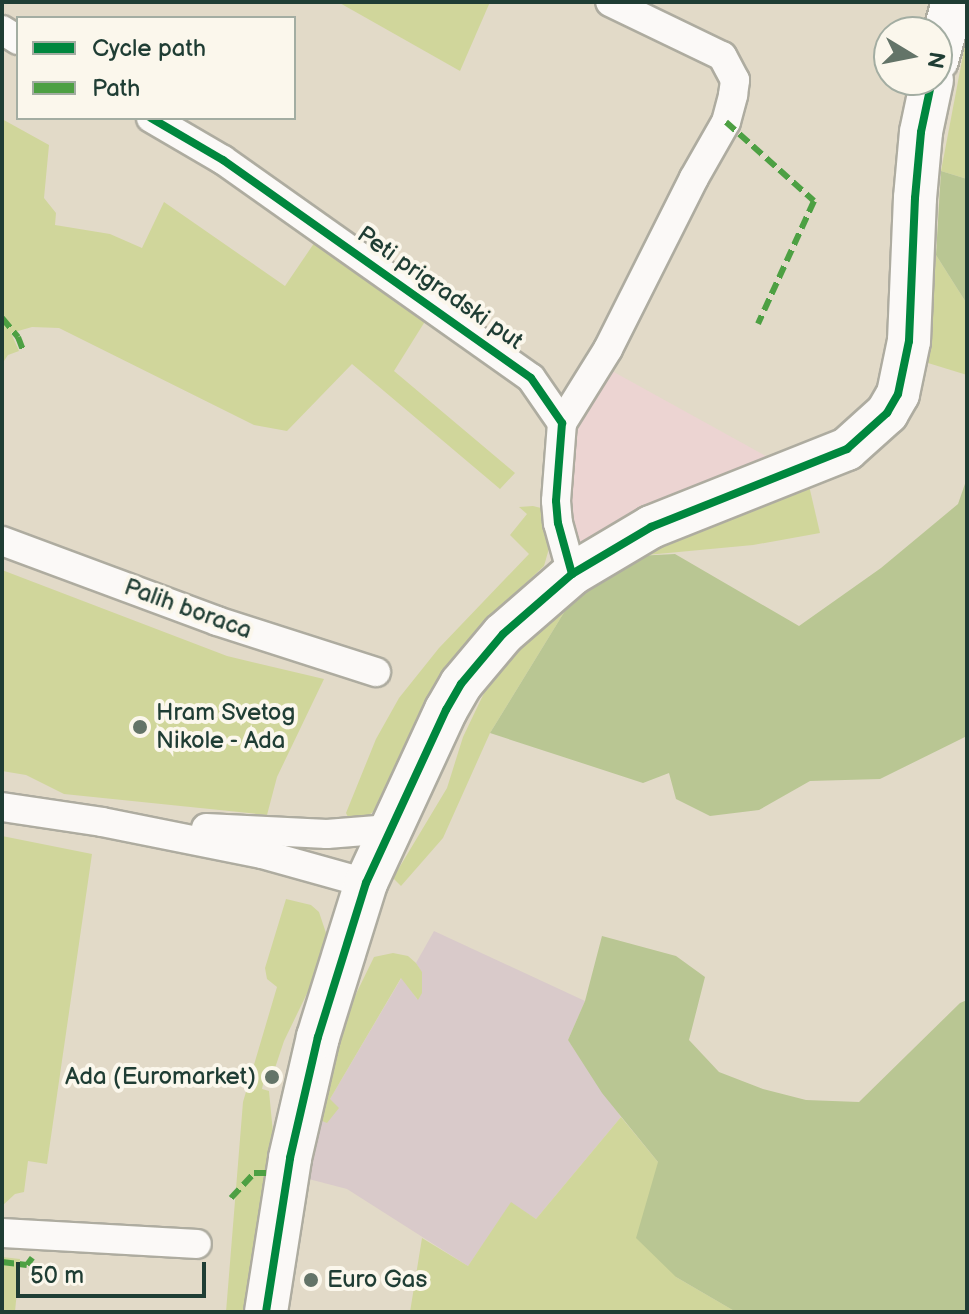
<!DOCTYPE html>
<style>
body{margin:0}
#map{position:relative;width:969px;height:1314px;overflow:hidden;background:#e2dac8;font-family:"Balsamiq Sans",sans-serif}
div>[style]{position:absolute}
.built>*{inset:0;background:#ecd4d2}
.industrial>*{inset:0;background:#d9caca}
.green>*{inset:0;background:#d0d69b}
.forest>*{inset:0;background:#b9c693}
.roads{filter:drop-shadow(2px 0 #aeaca0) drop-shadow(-2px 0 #aeaca0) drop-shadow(0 2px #aeaca0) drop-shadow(0 -2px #aeaca0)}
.street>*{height:28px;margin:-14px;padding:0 14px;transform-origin:14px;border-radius:14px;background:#fbf9f7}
.primary>*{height:42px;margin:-21px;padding:0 21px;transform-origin:21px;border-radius:21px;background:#fbf9f7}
.quiet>*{height:6px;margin-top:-3px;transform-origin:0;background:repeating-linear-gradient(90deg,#4da043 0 12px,transparent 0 18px)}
.cycleway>*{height:8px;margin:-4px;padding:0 4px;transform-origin:4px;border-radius:4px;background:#00873e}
.dots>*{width:22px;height:22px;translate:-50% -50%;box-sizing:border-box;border:4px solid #fbf7ec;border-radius:50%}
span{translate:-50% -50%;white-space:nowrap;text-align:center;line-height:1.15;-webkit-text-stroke:8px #fbf7ec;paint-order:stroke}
.street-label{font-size:24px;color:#1f3d34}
.poi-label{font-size:24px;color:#1f3d34}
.left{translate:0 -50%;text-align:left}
.right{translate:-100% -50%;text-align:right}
.frame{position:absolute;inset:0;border:4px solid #1f3d34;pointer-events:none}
.legend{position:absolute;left:16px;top:16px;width:280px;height:104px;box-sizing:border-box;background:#fbf7ec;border:2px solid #a3ada2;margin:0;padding:10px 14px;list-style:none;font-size:24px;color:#1f3d34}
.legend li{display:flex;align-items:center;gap:16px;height:40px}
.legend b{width:40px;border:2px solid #a3ada2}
.north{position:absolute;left:873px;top:16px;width:80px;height:80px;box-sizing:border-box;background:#fbf7ec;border:2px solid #a3ada2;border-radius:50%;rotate:100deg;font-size:22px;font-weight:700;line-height:32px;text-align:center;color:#1f3d34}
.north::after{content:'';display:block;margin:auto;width:28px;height:36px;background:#637468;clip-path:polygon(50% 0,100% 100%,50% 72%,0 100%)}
.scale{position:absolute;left:16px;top:1262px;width:190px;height:36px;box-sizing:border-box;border:4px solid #1f3d34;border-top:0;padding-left:10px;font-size:24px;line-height:28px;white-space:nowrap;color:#1f3d34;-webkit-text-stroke:6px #fbf7ec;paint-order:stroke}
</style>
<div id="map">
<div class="built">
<i style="clip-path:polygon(603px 366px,782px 465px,574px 555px,561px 509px,568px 436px)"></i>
</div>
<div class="industrial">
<i style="clip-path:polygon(434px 931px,585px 1001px,568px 1040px,621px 1117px,536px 1219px,511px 1203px,468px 1266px,347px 1189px,301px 1177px,317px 1107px,330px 1099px,402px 977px,417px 999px,422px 973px,416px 963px)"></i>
</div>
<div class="green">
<i style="clip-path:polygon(338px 2px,490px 2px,460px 71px)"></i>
<i style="clip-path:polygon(967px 34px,967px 179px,941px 171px)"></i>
<i style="clip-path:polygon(2px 119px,49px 145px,44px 198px,56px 213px,55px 225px,110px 234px,142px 248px,164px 202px,285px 286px,321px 233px,429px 315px,394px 371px,515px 473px,500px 489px,352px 364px,287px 431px,254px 425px,59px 328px,32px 327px,11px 333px,19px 351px,8px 355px,2px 364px)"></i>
<i style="clip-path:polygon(936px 255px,967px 304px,967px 375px,928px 363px)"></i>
<i style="clip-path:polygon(807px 477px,820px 533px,753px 545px,636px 556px)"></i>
<i style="clip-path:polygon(533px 506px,545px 509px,550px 545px,544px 566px,511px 597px,444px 680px,382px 805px,365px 818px,350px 821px,346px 813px,376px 739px,399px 698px,439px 648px,529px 554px,510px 535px,527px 514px,519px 507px)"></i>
<i style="clip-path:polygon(2px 570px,227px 656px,324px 679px,277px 777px,267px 815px,64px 794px,26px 775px,2px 771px)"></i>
<i style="clip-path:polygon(571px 601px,490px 733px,443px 838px,401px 886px,393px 878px,447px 788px,463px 737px,485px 691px,535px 632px)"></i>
<i style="clip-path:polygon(2px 836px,92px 854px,47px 1164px,28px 1161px,24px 1192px,15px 1194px,2px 1206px)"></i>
<i style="clip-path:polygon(286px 899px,311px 905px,319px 912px,327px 936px,313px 981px,284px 1041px,275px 1068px,266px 1070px,262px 1089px,269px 1091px,275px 1154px,253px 1312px,226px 1312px,243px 1102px,277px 987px,267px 979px,265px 968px)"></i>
<i style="clip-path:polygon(393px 953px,408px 956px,416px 963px,422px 972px,422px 993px,418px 1000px,401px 978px,330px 1099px,339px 1108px,327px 1123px,322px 1121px,316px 1104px,354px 998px,374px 957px)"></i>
<i style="clip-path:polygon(621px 1117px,658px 1162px,676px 1277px,736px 1312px,410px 1312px,422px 1238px,468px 1266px,511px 1202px,536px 1219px)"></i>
<i style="clip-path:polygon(2px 1257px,20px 1259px,15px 1312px,2px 1312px)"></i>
</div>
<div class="forest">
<i style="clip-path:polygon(941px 171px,967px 179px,967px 304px,936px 255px)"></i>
<i style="clip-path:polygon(967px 478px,967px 736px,880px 779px,810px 781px,759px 810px,710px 816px,676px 799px,669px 773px,643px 783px,490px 733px,571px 601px,636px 556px,675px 554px,799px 626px,881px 568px,958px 504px)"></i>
<i style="clip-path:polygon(602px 936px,676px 956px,705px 977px,689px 1040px,719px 1072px,763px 1089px,806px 1100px,859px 1102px,960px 1003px,967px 1000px,967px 1312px,736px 1312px,676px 1277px,636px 1238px,658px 1162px,602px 1093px,568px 1040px,585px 1001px)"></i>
</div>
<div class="roads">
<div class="street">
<i style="left:2px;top:30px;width:19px;rotate:32deg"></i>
<i style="left:151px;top:118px;width:83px;rotate:30.3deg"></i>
<i style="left:223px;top:160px;width:377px;rotate:35.3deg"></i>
<i style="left:531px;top:378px;width:55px;rotate:55.4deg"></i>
<i style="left:562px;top:423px;width:78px;rotate:94.4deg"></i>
<i style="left:556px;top:501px;width:22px;rotate:85deg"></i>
<i style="left:558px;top:523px;width:53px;rotate:74.6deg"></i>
<i style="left:562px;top:423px;width:87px;rotate:-58.1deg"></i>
<i style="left:608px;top:349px;width:191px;rotate:-63.3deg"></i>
<i style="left:694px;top:178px;width:64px;rotate:-60.3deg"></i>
<i style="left:726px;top:122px;width:28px;rotate:-75deg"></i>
<i style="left:733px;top:95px;width:15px;rotate:-82deg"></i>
<i style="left:735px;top:80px;width:27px;rotate:-118deg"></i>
<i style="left:722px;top:56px;width:124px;rotate:-154.3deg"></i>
<i style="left:2px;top:541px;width:229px;rotate:20.4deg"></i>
<i style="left:217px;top:621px;width:167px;rotate:17.8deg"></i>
<i style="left:2px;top:807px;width:101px;rotate:8.5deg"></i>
<i style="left:102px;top:822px;width:163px;rotate:11.3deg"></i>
<i style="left:262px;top:854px;width:108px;rotate:15.6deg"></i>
<i style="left:206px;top:828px;width:121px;rotate:2.8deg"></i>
<i style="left:327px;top:834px;width:63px;rotate:-4.5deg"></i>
<i style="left:2px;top:1233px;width:195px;rotate:3.2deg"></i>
</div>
<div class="primary">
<i style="left:937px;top:60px;width:60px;rotate:-74.6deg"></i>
<i style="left:266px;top:1312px;width:156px;rotate:-81.1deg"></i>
<i style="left:290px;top:1158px;width:124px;rotate:-77deg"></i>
<i style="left:318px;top:1037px;width:161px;rotate:-72.7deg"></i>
<i style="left:366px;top:883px;width:191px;rotate:-65.2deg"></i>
<i style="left:446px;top:710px;width:30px;rotate:-60deg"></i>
<i style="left:461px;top:684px;width:65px;rotate:-50deg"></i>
<i style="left:503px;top:634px;width:91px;rotate:-41deg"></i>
<i style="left:572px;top:574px;width:92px;rotate:-30.7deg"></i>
<i style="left:651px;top:527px;width:211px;rotate:-21.7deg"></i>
<i style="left:847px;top:449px;width:54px;rotate:-42deg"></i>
<i style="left:887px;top:413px;width:22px;rotate:-60deg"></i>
<i style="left:898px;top:394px;width:54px;rotate:-78.3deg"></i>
<i style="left:909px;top:341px;width:143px;rotate:-87.6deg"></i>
<i style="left:915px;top:198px;width:66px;rotate:-84.8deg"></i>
<i style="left:921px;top:132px;width:53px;rotate:-78.1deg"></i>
</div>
</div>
<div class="quiet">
<i style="left:726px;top:122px;width:118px;rotate:41.9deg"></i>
<i style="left:814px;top:201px;width:135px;rotate:114.5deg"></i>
<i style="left:2px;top:318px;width:25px;rotate:50deg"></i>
<i style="left:18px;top:337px;width:17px;rotate:69deg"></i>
<i style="left:231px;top:1198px;width:34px;rotate:-47deg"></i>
<i style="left:254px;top:1173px;width:18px"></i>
<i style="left:2px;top:1262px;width:25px;rotate:7deg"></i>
<i style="left:27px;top:1265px;width:9px;rotate:-54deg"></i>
</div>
<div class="cycleway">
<i style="left:151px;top:118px;width:83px;rotate:30.3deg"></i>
<i style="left:223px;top:160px;width:377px;rotate:35.3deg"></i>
<i style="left:531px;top:378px;width:55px;rotate:55.4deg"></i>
<i style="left:562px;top:423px;width:78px;rotate:94.4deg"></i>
<i style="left:556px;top:501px;width:22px;rotate:85deg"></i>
<i style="left:558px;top:523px;width:53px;rotate:74.6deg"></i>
<i style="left:266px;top:1312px;width:156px;rotate:-81.1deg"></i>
<i style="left:290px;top:1158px;width:124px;rotate:-77deg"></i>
<i style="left:318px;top:1037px;width:161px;rotate:-72.7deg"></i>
<i style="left:366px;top:883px;width:191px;rotate:-65.2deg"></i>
<i style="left:446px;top:710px;width:30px;rotate:-60deg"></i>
<i style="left:461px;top:684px;width:65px;rotate:-50deg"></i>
<i style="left:503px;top:634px;width:91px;rotate:-41deg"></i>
<i style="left:572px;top:574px;width:92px;rotate:-30.7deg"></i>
<i style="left:651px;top:527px;width:211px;rotate:-21.7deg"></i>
<i style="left:847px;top:449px;width:54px;rotate:-42deg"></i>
<i style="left:887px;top:413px;width:22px;rotate:-60deg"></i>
<i style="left:898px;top:394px;width:54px;rotate:-78.3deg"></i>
<i style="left:909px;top:341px;width:143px;rotate:-87.6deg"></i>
<i style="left:915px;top:198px;width:66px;rotate:-84.8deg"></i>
<i style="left:921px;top:132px;width:53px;rotate:-78.1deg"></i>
</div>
<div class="dots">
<i style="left:140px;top:727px;background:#637468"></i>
<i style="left:272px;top:1077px;background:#637468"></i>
<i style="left:311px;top:1280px;background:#637468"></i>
</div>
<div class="street-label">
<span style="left:440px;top:288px;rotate:35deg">Peti prigradski put</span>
<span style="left:188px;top:609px;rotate:20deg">Palih boraca</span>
</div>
<div class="poi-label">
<span class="left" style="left:156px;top:727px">Hram Svetog<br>Nikole - Ada</span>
<span class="right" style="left:256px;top:1077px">Ada (Euromarket)</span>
<span class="left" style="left:327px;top:1280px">Euro Gas</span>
</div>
<div class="frame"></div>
<ul class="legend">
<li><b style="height:10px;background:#00873e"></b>Cycle path</li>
<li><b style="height:10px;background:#4da043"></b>Path</li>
</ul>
<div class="north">N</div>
<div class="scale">50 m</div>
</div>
